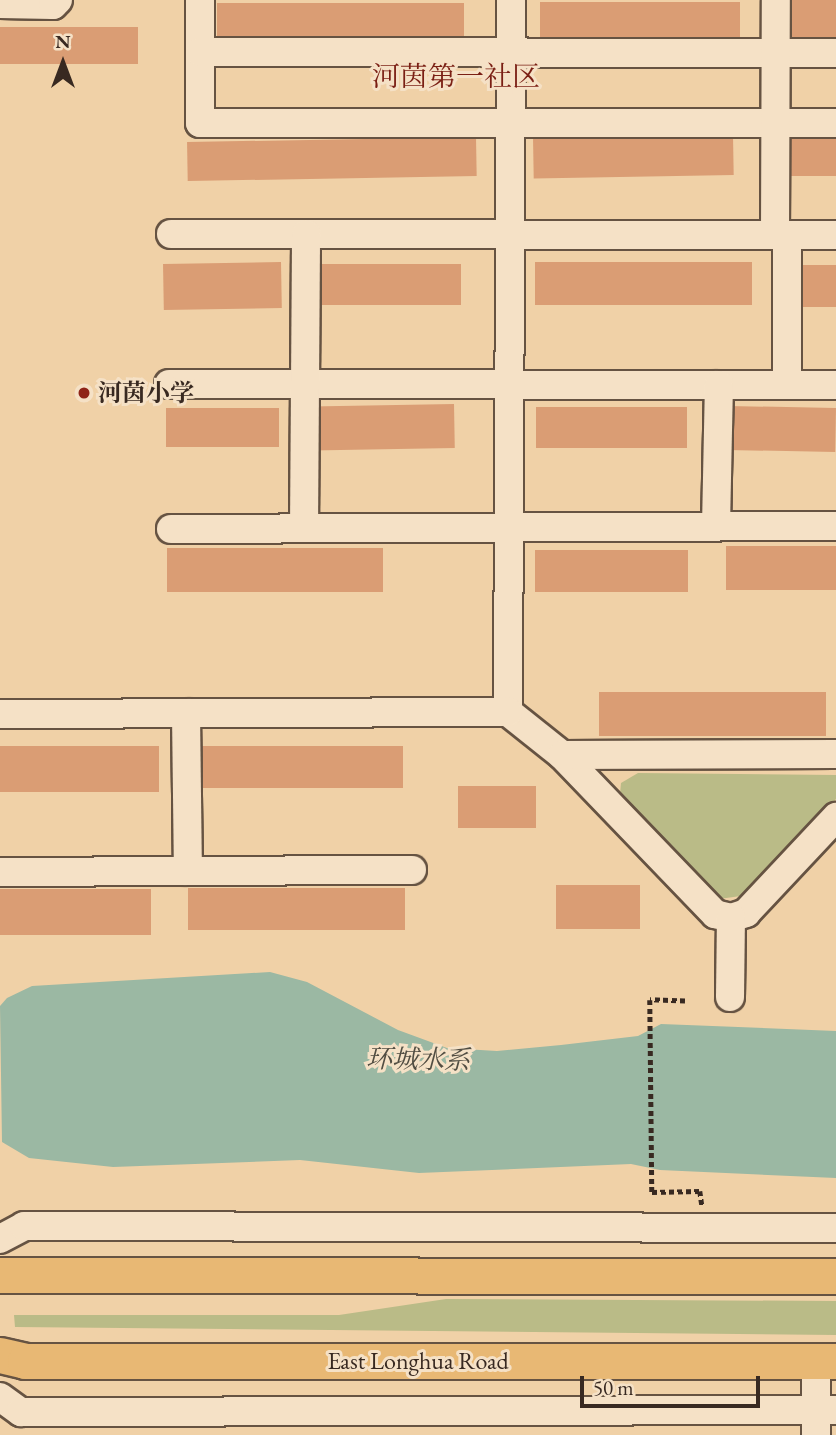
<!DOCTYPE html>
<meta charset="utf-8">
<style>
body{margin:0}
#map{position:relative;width:836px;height:1435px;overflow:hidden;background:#f0d1a7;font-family:"EB Garamond","Noto Serif SC",serif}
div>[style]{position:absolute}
.green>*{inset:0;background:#babb87}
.water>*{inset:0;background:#9bb8a3}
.building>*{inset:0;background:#da9d74;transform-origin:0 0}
.path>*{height:4.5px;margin-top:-2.25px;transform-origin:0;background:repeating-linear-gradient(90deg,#382921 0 5px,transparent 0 8.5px)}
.roads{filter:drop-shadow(2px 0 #665342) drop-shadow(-2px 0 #665342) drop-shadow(0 2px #665342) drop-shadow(0 -2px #665342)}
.minor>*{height:28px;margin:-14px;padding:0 14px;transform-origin:14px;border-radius:14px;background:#f5e1c6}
.major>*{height:35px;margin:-17.5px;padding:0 17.5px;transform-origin:17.5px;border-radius:17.5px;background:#e8b874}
.dots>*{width:19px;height:19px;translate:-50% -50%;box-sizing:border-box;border:4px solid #f5e1c6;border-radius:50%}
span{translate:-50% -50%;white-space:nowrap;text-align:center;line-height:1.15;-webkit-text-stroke:6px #f5e1c6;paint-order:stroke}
.poi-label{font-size:24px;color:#382921;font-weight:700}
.left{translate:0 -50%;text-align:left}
.street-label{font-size:24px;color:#382921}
.water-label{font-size:26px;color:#514d42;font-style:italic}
.quarter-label{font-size:28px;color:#7a1f14}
.north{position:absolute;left:28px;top:28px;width:70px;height:70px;-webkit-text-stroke:5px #f5e1c6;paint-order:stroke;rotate:0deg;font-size:19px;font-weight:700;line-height:28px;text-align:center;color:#382921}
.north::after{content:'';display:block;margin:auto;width:24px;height:32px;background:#382921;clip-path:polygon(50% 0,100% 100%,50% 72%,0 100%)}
.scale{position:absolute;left:580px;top:1376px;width:180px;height:32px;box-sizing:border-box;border:4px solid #382921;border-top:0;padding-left:9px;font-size:21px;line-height:24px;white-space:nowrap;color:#382921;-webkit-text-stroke:5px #f5e1c6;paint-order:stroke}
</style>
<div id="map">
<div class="green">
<i style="clip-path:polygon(638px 773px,836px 775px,836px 799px,748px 895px,719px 899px,620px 794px,621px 783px)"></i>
<i style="clip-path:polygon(446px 1299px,836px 1301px,836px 1335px,15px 1327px,14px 1315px,339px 1315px)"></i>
</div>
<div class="water">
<i style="clip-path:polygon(270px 972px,307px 982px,398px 1030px,447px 1048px,497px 1051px,561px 1045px,638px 1036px,661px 1024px,836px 1031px,836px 1178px,660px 1170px,631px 1164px,419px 1173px,300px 1160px,113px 1167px,29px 1158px,2px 1142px,0 1006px,7px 998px,32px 986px)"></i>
</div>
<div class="building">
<i style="left:792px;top:0;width:44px;height:39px"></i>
<i style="left:540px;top:2px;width:200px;height:40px"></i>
<i style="left:464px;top:3px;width:40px;height:247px;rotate:90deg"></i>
<i style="left:0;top:27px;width:138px;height:37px"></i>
<i style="left:733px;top:135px;width:40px;height:200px;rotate:89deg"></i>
<i style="left:476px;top:137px;width:39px;height:289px;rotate:89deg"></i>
<i style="left:780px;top:137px;width:56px;height:39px"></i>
<i style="left:281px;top:262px;width:46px;height:118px;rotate:89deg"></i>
<i style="left:535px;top:262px;width:217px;height:43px"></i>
<i style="left:318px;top:264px;width:143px;height:41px"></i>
<i style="left:797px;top:265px;width:39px;height:42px"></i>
<i style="left:454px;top:404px;width:44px;height:143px;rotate:89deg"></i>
<i style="left:728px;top:406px;width:108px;height:44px;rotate:1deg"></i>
<i style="left:536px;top:407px;width:151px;height:41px"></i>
<i style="left:166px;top:408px;width:113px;height:39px"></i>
<i style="left:836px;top:546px;width:44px;height:110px;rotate:90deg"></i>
<i style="left:383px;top:548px;width:44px;height:216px;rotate:90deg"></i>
<i style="left:535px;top:550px;width:153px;height:42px"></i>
<i style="left:599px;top:692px;width:227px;height:44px"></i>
<i style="left:0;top:746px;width:159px;height:46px"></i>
<i style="left:403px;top:746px;width:42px;height:213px;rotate:90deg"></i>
<i style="left:536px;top:786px;width:42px;height:78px;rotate:90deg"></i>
<i style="left:640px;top:885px;width:44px;height:84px;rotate:90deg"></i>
<i style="left:188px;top:888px;width:217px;height:42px"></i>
<i style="left:151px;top:889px;width:46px;height:151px;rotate:90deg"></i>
</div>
<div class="path">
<i style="left:685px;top:1001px;width:35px;rotate:-178deg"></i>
<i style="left:650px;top:1000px;width:192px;rotate:89.4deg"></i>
<i style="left:652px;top:1192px;width:48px;rotate:-1.2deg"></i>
<i style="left:700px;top:1191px;width:14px;rotate:82deg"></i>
</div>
<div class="roads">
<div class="minor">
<i style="left:200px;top:0;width:123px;rotate:90deg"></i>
<i style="left:200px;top:123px;width:636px"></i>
<i style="left:511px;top:0;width:712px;rotate:90.24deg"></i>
<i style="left:508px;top:712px;width:69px;rotate:38.5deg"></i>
<i style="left:562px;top:755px;width:221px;rotate:46.1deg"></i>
<i style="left:715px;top:914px;width:16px;rotate:14deg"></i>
<i style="left:731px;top:918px;width:16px;rotate:-18deg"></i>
<i style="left:746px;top:913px;width:132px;rotate:-46.8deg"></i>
<i style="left:0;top:4px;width:53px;rotate:1.1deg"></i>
<i style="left:53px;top:5px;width:7px;rotate:-45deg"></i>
<i style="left:200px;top:52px;width:636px;rotate:0.09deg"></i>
<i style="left:171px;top:234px;width:665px;rotate:0.09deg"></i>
<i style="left:775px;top:235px;width:235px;rotate:-89.8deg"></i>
<i style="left:787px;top:235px;width:150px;rotate:90deg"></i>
<i style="left:169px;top:384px;width:667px;rotate:0.09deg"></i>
<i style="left:716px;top:526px;width:141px;rotate:-88.8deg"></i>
<i style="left:304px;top:528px;width:294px;rotate:-89.6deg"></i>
<i style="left:171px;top:529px;width:665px;rotate:-0.26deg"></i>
<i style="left:186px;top:713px;width:158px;rotate:89.3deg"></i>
<i style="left:0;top:714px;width:508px;rotate:-0.23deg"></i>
<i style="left:562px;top:755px;width:274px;rotate:-0.2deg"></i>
<i style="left:0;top:872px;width:412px;rotate:-0.3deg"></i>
<i style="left:730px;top:997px;width:79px;rotate:-89.3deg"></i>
<i style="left:0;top:1239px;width:27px;rotate:-28deg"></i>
<i style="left:24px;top:1226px;width:812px;rotate:0.14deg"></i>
<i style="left:0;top:1397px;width:26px;rotate:36deg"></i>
<i style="left:21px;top:1412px;width:815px;rotate:-0.14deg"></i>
<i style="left:816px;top:1435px;width:74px;rotate:-90deg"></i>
</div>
<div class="major">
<i style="left:0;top:1275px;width:836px;rotate:0.07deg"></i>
<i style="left:0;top:1355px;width:26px;rotate:13deg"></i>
<i style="left:25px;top:1361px;width:811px"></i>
</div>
</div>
<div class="dots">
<i style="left:84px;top:393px;background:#8f2418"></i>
</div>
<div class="poi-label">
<span class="left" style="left:98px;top:393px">河茵小学</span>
</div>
<div class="street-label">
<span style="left:418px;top:1361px">East Longhua Road</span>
</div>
<div class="water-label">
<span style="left:418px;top:1060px;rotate:1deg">环城水系</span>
</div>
<div class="quarter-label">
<span style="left:456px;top:76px">河茵第一社区</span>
</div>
<div class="north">N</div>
<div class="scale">50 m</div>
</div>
